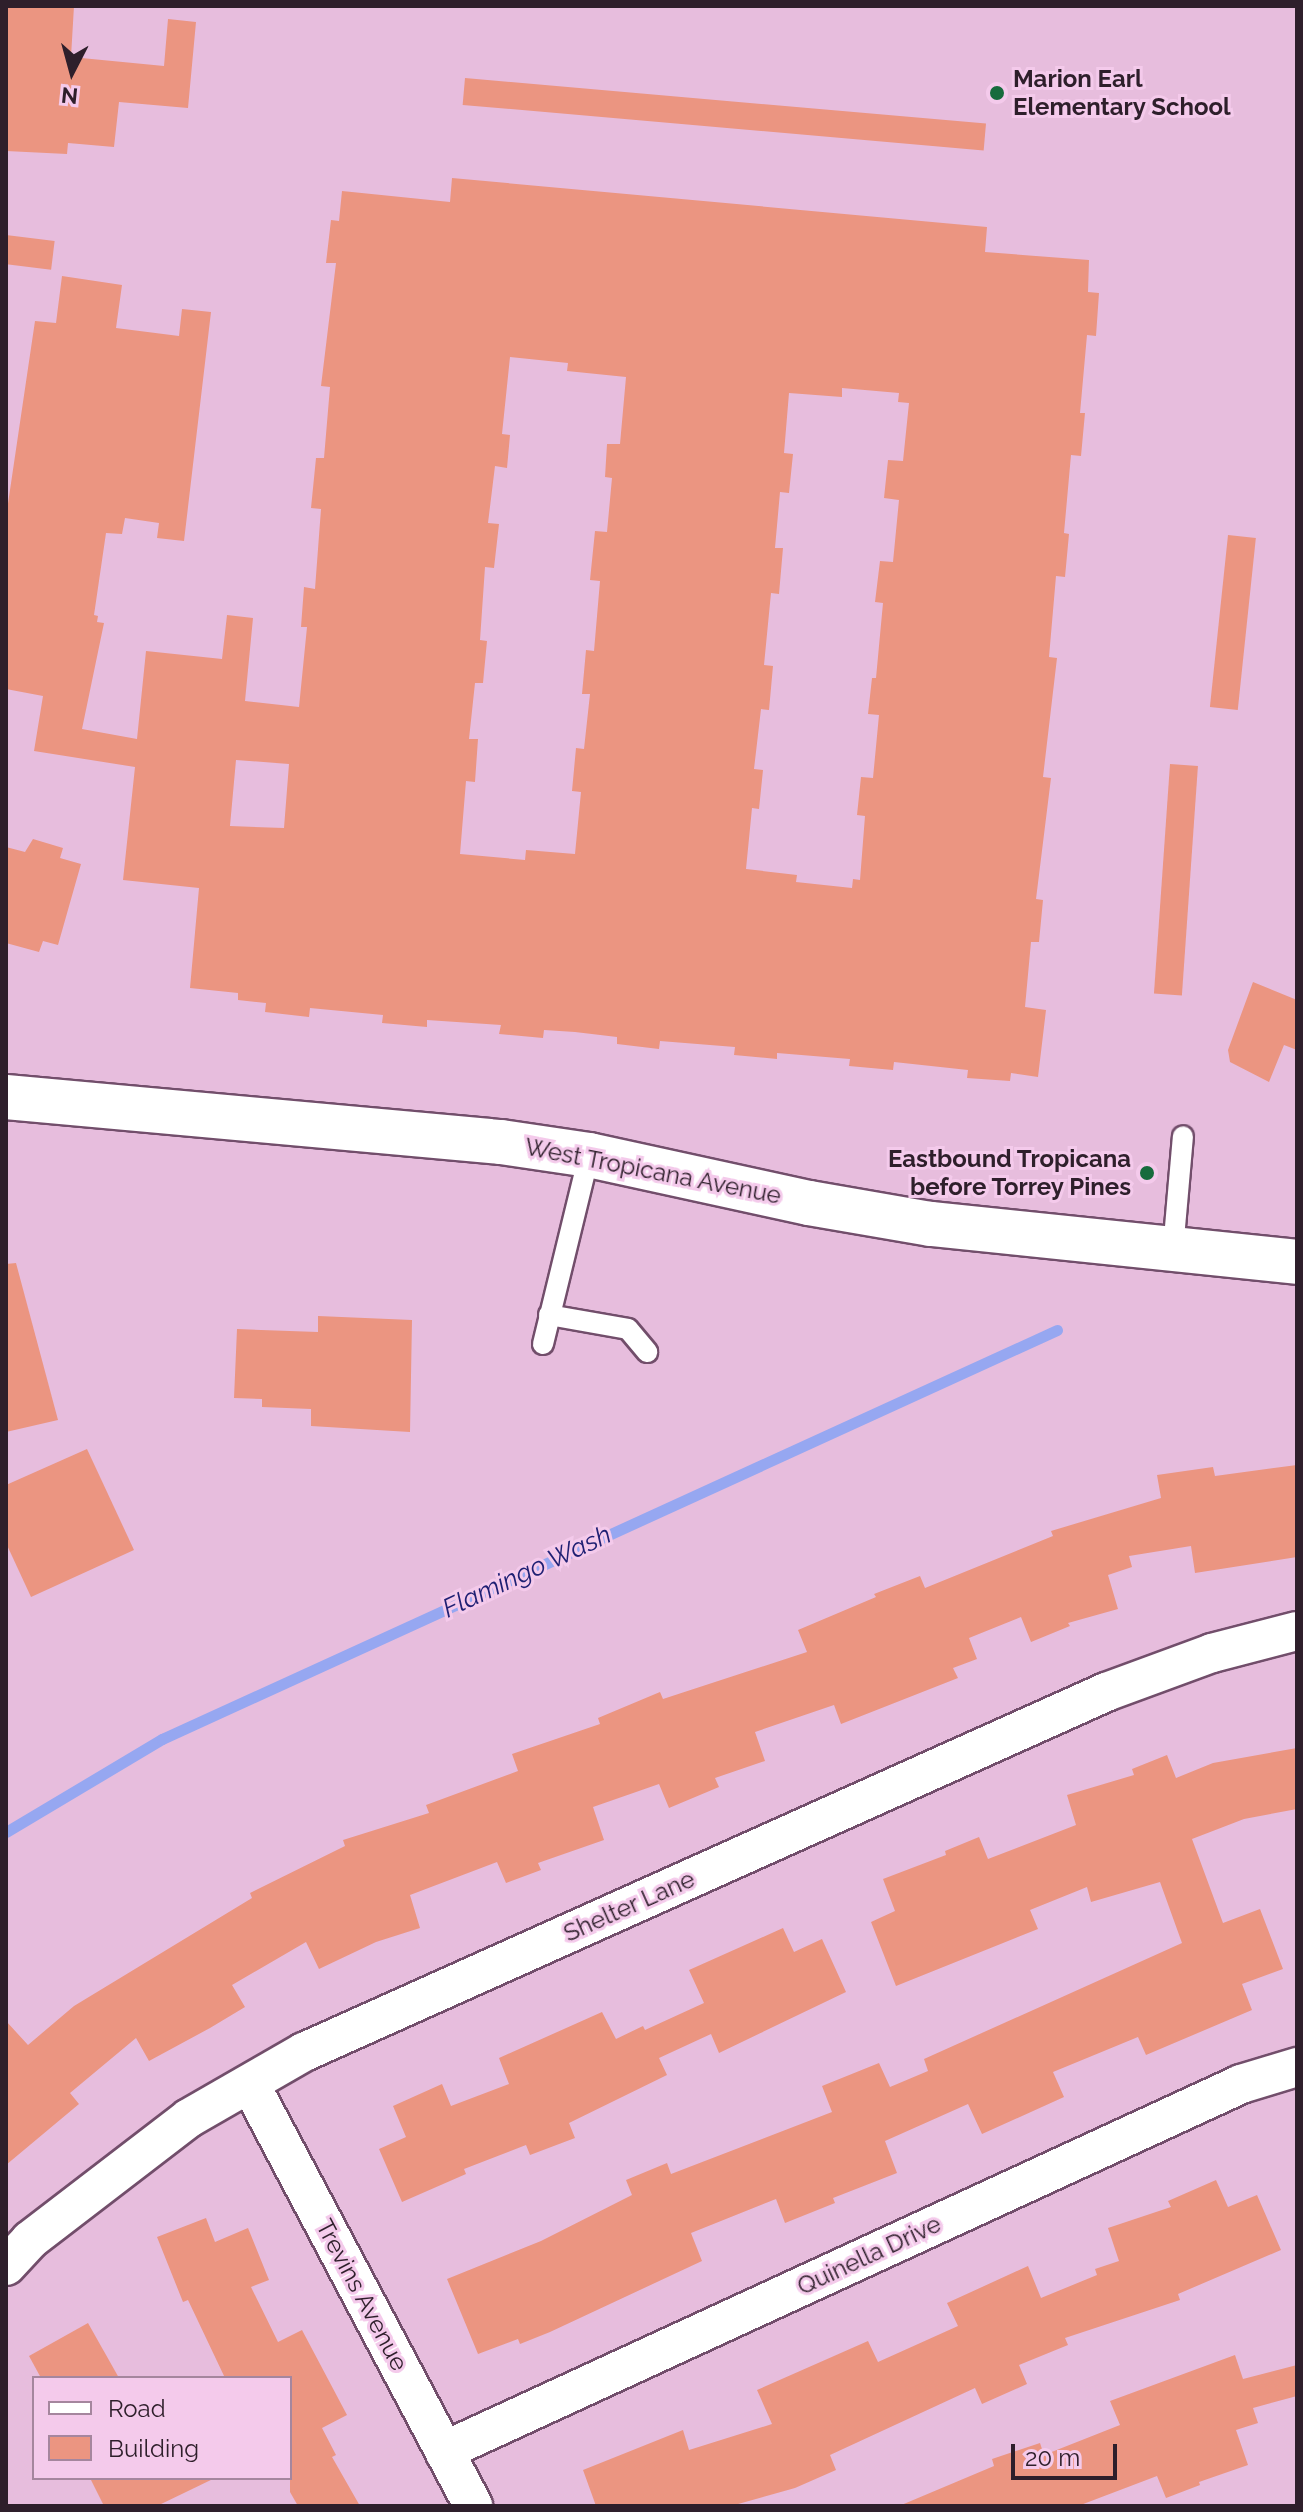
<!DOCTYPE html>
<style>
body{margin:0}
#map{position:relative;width:1303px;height:2512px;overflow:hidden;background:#e7bddd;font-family:Raleway,sans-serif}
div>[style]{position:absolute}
.stream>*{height:11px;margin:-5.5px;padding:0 5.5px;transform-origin:5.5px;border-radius:5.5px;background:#96a7f1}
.building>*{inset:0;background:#eb9581;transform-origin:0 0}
.roads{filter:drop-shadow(2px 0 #724e6b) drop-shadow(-2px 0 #724e6b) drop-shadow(0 2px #724e6b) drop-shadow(0 -2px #724e6b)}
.service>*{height:20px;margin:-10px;padding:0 10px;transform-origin:10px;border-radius:10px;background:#fff}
.minor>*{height:38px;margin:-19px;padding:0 19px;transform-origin:19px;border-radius:19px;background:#fff}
.primary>*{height:44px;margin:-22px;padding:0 22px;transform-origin:22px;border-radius:22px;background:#fff}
.dots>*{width:22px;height:22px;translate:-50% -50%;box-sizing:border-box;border:4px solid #f4caeb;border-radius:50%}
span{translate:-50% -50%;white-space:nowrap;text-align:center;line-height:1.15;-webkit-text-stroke:6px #f4caeb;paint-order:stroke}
.poi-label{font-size:24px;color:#2e1f2b;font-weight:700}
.left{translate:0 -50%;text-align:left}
.right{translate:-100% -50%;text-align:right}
.street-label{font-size:24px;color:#2e1f2b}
.water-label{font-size:26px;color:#1f2073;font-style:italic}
.frame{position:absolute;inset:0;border:8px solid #2e1f2b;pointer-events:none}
.legend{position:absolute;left:32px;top:2376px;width:260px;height:104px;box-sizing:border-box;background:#f4caeb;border:2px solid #a5869e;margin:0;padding:10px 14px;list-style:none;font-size:24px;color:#2e1f2b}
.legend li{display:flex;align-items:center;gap:16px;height:40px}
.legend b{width:40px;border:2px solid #a5869e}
.north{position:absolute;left:32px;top:32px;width:80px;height:80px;-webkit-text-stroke:6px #f4caeb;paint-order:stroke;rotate:186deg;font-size:22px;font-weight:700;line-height:32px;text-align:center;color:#2e1f2b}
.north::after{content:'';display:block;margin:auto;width:28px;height:36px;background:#2e1f2b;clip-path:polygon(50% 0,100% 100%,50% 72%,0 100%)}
.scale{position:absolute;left:1011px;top:2444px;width:106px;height:36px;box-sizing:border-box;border:4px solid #2e1f2b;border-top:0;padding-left:10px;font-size:24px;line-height:28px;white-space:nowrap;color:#2e1f2b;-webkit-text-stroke:6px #f4caeb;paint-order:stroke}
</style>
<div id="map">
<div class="stream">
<i style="left:6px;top:1832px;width:182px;rotate:-30.8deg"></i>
<i style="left:162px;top:1739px;width:984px;rotate:-24.56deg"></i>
</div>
<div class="building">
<i style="clip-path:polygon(6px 6px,74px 6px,71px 57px,164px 66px,168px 19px,196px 22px,188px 108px,119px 102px,114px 147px,68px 143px,67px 154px,6px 151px)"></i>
<i style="left:465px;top:78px;width:523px;height:27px;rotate:5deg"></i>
<i style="clip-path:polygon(evenodd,452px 178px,987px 227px,985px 252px,1089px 260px,1088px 292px,1099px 293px,1096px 336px,1087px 335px,1080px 413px,1085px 413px,1081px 456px,1071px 455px,1064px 533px,1069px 534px,1065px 577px,1056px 576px,1049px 657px,1057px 658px,1043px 777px,1051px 778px,1036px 899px,1043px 900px,1039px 942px,1031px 942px,1025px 1007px,1046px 1010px,1038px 1077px,1011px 1073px,1010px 1081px,967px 1078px,968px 1070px,894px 1062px,893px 1070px,849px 1066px,850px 1059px,777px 1053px,777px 1059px,734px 1055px,735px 1047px,660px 1041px,659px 1049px,617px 1044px,617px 1037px,575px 1032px,544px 1030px,543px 1038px,499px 1034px,501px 1025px,427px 1020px,427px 1027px,382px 1023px,383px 1015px,310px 1008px,309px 1017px,265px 1012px,266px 1003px,238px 1000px,238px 993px,190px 988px,199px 888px,123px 880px,135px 767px,34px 751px,43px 696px,6px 689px,6px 517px,35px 321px,56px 323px,62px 276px,122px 285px,116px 328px,179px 336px,182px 309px,211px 312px,184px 541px,157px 538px,159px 523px,125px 518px,122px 534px,106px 533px,94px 615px,98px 616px,97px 622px,104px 623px,82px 729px,137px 739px,146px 651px,222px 659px,227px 615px,253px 618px,245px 701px,299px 707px,307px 627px,301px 627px,304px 587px,315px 589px,321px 509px,311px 508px,316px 458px,324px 458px,330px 387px,321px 386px,336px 263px,326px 263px,331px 220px,339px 221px,342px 191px,450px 202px,452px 178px,510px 357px,568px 363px,567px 371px,626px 377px,620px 444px,607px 444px,605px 477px,612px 478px,607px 532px,595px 531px,590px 580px,600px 581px,594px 651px,586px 650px,582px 694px,590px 694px,584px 749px,576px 748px,572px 791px,581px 792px,575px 854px,526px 850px,525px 860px,460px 854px,466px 781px,475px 782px,478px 739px,469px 739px,475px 683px,483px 683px,487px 641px,480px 640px,485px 567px,494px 568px,499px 524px,488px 523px,495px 466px,507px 468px,510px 435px,502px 434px,510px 357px,452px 178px,842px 388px,899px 393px,898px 402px,909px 403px,903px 461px,888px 460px,884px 498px,899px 500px,893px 562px,880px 561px,875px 602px,883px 603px,876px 678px,872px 678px,868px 714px,879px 715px,873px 778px,861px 777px,857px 815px,865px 816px,860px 880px,853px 879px,852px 888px,796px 882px,797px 875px,746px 869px,752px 808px,759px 809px,763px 770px,754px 769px,761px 709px,769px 710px,773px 666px,764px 665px,771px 593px,779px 594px,783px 548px,775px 548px,780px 492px,789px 493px,793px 454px,784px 453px,789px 393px,842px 397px,842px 388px,452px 178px,236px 760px,289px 764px,284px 828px,230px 826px,236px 760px)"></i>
<i style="left:6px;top:235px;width:49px;height:29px;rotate:7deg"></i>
<i style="left:1228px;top:535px;width:28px;height:173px;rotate:6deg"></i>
<i style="left:1170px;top:764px;width:28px;height:230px;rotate:4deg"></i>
<i style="clip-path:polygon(33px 839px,63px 848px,60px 858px,81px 864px,58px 945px,43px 941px,39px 952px,6px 943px,6px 847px,25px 852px)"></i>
<i style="clip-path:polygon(1253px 982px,1297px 1000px,1297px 1050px,1284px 1045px,1269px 1082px,1230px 1062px,1228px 1050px)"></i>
<i style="clip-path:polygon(16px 1263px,58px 1420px,6px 1432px,6px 1264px)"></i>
<i style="clip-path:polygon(318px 1316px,412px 1320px,410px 1432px,311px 1426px,311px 1409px,262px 1407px,262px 1399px,234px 1398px,237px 1329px,318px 1332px)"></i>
<i style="clip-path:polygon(87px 1449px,134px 1550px,31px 1597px,6px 1543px,6px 1485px)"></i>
<i style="clip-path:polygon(1297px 1465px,1297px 1557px,1195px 1573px,1191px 1546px,1129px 1556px,1132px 1567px,1108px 1575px,1118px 1609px,1068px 1623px,1070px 1626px,1031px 1642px,1021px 1617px,969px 1638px,977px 1659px,953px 1668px,958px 1678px,841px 1724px,834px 1705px,755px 1732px,765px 1761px,715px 1778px,719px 1787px,669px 1808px,659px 1784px,593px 1807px,604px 1840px,538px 1863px,541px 1870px,506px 1883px,497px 1862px,410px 1895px,420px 1928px,376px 1942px,319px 1969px,306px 1942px,232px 1985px,245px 2007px,210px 2028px,149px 2061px,136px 2038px,70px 2093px,79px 2104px,6px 2165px,6px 2021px,28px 2045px,74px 2006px,252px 1898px,250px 1893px,345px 1846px,343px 1840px,429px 1813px,426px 1805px,518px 1771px,512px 1754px,600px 1724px,598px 1718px,660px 1692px,663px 1699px,807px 1652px,798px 1630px,876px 1597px,874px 1594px,920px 1576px,925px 1588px,1053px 1536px,1051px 1531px,1161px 1498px,1157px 1475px,1213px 1467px,1215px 1476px)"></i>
<i style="clip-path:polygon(1297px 1748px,1297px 1809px,1244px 1819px,1192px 1839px,1223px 1923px,1260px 1909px,1283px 1969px,1242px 1984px,1252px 2010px,1146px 2055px,1138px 2037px,1053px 2072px,1064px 2097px,982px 2134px,968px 2104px,885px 2141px,897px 2173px,833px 2198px,835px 2203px,785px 2223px,776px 2199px,691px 2233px,702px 2261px,550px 2332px,520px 2344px,518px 2339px,478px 2354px,447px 2279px,541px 2241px,632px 2195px,626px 2180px,667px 2163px,671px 2174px,832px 2112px,822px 2086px,879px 2063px,890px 2087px,928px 2071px,924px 2059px,1182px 1943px,1160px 1882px,1091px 1902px,1087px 1887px,1030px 1910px,1038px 1929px,896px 1986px,871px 1922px,895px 1911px,883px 1879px,946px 1855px,945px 1851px,979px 1837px,988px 1859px,1076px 1825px,1067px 1795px,1134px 1775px,1132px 1769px,1167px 1755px,1176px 1778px,1213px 1763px)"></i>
<i style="clip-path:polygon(783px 1928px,794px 1952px,822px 1939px,846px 1992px,719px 2053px,711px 2034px,659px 2058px,667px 2075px,569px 2123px,575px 2138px,530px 2155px,526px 2145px,464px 2169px,466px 2174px,402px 2202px,379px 2149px,406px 2137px,393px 2106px,442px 2084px,451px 2106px,509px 2084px,499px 2058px,602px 2012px,616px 2039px,643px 2026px,645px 2030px,704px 2003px,689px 1970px)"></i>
<i style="clip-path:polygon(1216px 2180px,1228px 2207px,1257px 2195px,1281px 2250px,1178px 2294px,1180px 2300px,1065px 2338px,1068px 2345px,1019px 2365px,1027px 2384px,982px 2404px,975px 2388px,830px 2455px,836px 2470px,795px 2488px,731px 2506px,596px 2506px,583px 2470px,683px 2430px,689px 2450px,772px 2424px,757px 2390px,868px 2341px,878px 2362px,958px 2326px,947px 2303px,1028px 2266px,1041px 2298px,1097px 2275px,1095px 2269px,1119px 2261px,1108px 2228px,1171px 2207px,1168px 2201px)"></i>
<i style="clip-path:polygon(206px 2218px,215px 2242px,248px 2228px,269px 2280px,251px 2287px,278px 2342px,302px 2330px,347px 2415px,322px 2428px,336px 2455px,332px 2457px,360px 2506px,298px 2506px,290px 2492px,290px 2378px,225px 2378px,188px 2300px,183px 2302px,157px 2237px)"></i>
<i style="clip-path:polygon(88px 2323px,119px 2378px,41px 2378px,29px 2356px)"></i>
<i style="clip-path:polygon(1235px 2355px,1243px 2379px,1297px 2365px,1297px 2396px,1253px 2408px,1258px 2423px,1236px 2430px,1248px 2465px,1199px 2482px,1200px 2485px,1166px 2498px,1157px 2476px,1078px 2506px,899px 2506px,994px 2466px,992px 2459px,1040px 2443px,1044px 2455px,1120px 2425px,1110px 2401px)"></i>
<i style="clip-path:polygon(90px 2478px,215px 2478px,157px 2506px,104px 2506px)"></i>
</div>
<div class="roads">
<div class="service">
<i style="left:1173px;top:1250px;width:114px;rotate:-85deg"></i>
<i style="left:549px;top:1315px;width:80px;rotate:10deg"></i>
<i style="left:628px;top:1329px;width:30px;rotate:50deg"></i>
<i style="left:543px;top:1344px;width:195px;rotate:-76.3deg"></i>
</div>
<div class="minor">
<i style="left:250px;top:2084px;width:477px;rotate:62.1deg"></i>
<i style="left:6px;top:2266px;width:35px;rotate:-47deg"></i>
<i style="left:30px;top:2240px;width:200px;rotate:-37.5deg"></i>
<i style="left:189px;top:2118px;width:133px;rotate:-29.9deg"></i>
<i style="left:304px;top:2052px;width:879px;rotate:-24.17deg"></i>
<i style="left:1106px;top:1692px;width:113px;rotate:-20.2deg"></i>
<i style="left:1212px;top:1653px;width:88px;rotate:-14.5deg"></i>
<i style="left:444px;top:2451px;width:877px;rotate:-24.72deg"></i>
<i style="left:1241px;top:2084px;width:59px;rotate:-16.9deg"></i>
</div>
<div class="primary">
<i style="left:6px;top:1097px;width:497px;rotate:5.2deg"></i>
<i style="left:501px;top:1142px;width:89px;rotate:8.4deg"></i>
<i style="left:589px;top:1155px;width:225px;rotate:12.3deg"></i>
<i style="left:809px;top:1203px;width:124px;rotate:9.8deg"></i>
<i style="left:931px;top:1224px;width:368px;rotate:5.9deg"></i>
</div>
</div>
<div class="dots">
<i style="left:997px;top:93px;background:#176b3d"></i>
<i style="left:1147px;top:1173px;background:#176b3d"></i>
</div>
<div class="poi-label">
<span class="left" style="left:1013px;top:93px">Marion Earl<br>Elementary School</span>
<span class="right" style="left:1131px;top:1173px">Eastbound Tropicana<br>before Torrey Pines</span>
</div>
<div class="street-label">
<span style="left:653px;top:1171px;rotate:11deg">West Tropicana Avenue</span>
<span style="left:629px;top:1906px;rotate:-24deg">Shelter Lane</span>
<span style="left:869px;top:2255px;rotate:-25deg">Quinella Drive</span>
<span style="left:362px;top:2295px;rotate:62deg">Trevins Avenue</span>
</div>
<div class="water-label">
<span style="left:527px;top:1572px;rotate:-25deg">Flamingo Wash</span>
</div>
<div class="frame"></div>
<ul class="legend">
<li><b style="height:10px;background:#fff"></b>Road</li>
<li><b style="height:22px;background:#eb9581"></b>Building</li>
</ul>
<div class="north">N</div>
<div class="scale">20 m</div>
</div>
